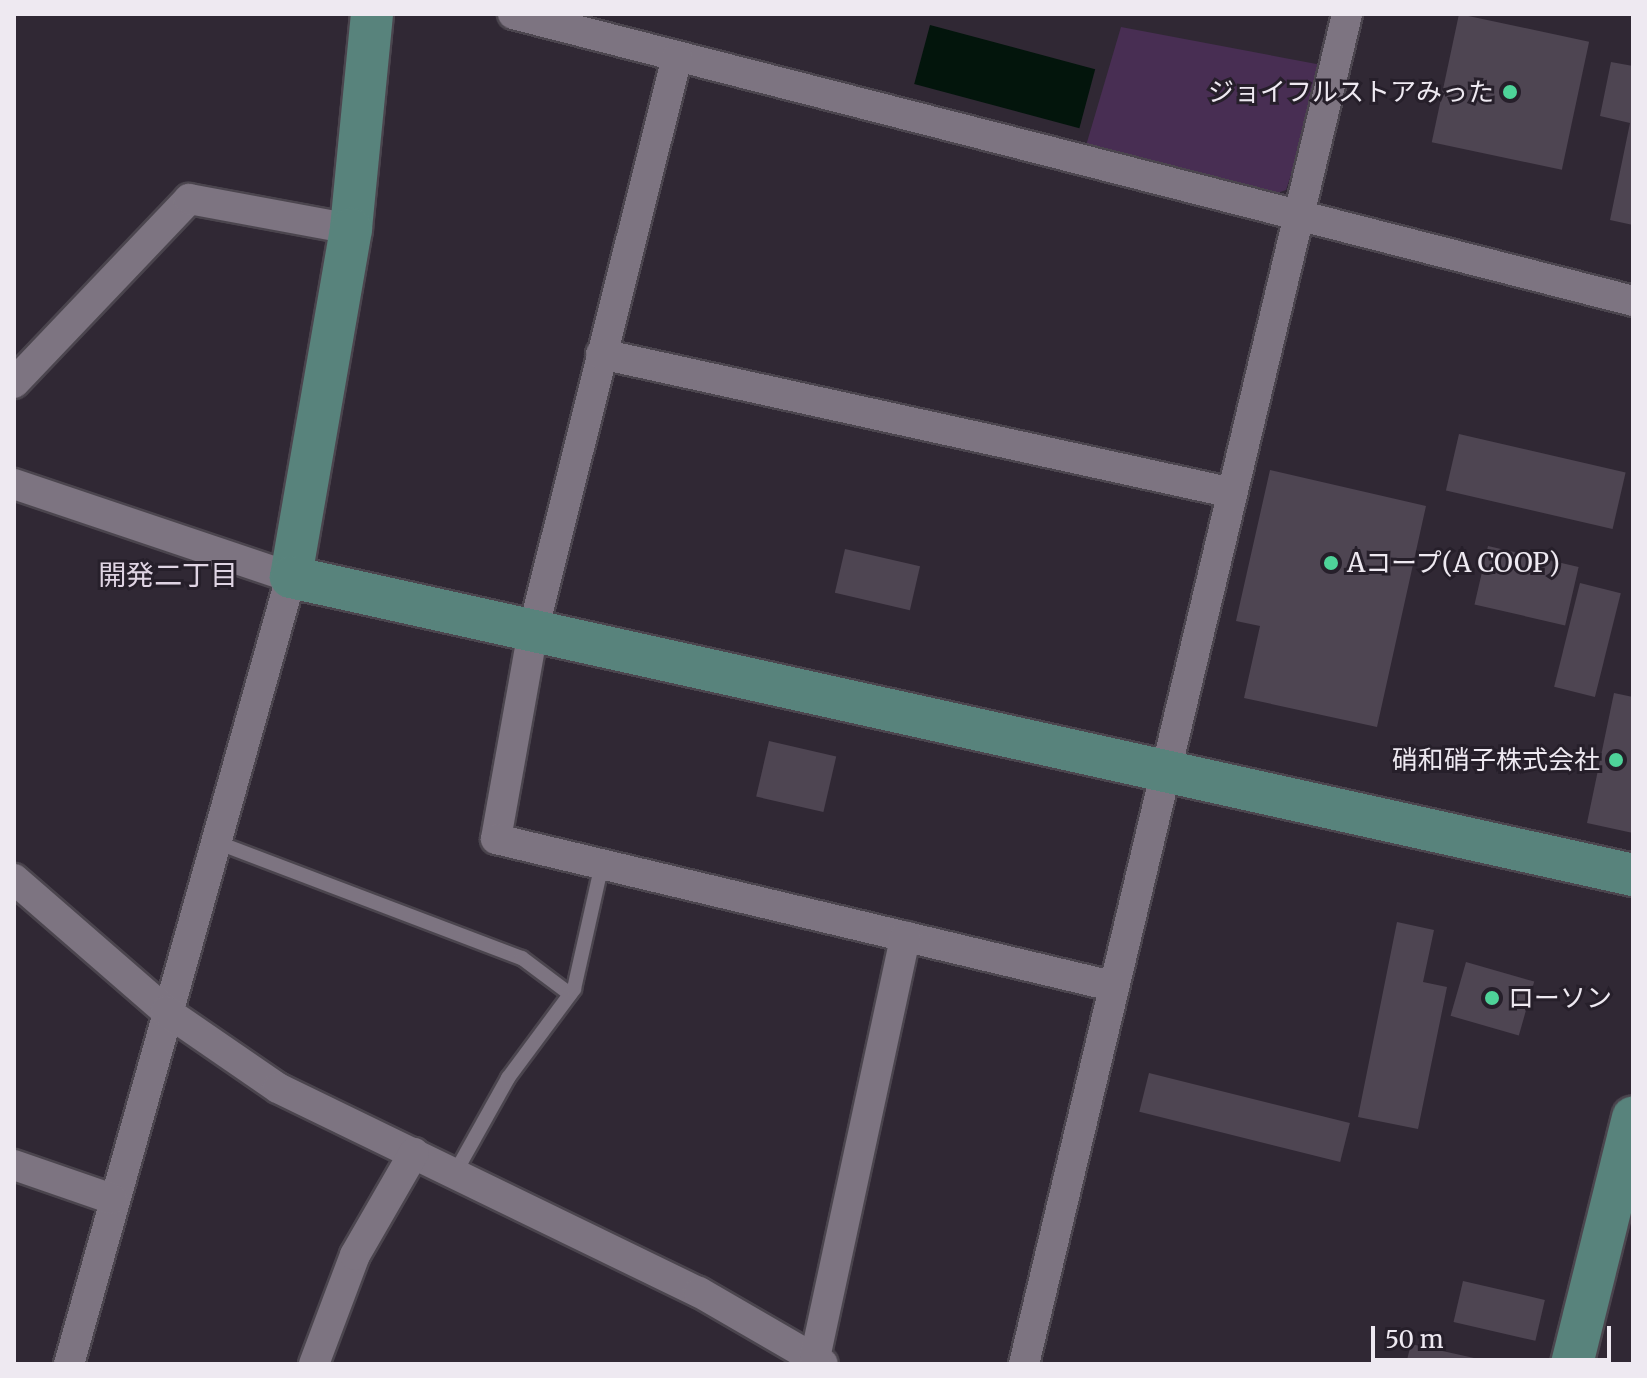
<!DOCTYPE html>
<meta charset="utf-8">
<style>
body{margin:0}
#map{position:relative;width:1647px;height:1378px;overflow:hidden;background:#302834;font-family:Merriweather,"Noto Sans JP",serif}
div>[style]{position:absolute}
.green>*{inset:0;background:#482e53}
.water>*{inset:0;background:#03150c;transform-origin:0 0}
.building>*{inset:0;background:#4e4552;transform-origin:0 0}
.roads{filter:drop-shadow(2px 0 #4b454e) drop-shadow(-2px 0 #4b454e) drop-shadow(0 2px #4b454e) drop-shadow(0 -2px #4b454e)}
.lane>*{height:14px;margin:-7px;padding:0 7px;transform-origin:7px;border-radius:7px;background:#7d7481}
.street>*{height:30px;margin:-15px;padding:0 15px;transform-origin:15px;border-radius:15px;background:#7d7481}
.secondary>*{height:42px;margin:-21px;padding:0 21px;transform-origin:21px;border-radius:21px;background:#58837c}
.dots>*{width:22px;height:22px;translate:-50% -50%;box-sizing:border-box;border:4px solid #261f2a;border-radius:50%}
span{translate:-50% -50%;white-space:nowrap;text-align:center;line-height:1.15;-webkit-text-stroke:6px #261f2a;paint-order:stroke}
.poi-label{font-size:26px;color:#eee9f1}
.right{translate:-100% -50%;text-align:right}
.left{translate:0 -50%;text-align:left}
.neighbourhood-label{font-size:28px;color:#dfd4e3}
.frame{position:absolute;inset:0;border:16px solid #eee9f1;pointer-events:none}
.scale{position:absolute;left:1371px;top:1326px;width:240px;height:36px;box-sizing:border-box;border:4px solid #eee9f1;border-top:0;padding-left:10px;font-size:24px;line-height:28px;white-space:nowrap;color:#eee9f1;-webkit-text-stroke:6px #261f2a;paint-order:stroke}
</style>
<div id="map">
<div class="green">
<i style="clip-path:polygon(1121px 27px,1327px 66px,1286px 190px,1271px 195px,1085px 149px)"></i>
</div>
<div class="water">
<i style="left:930px;top:25px;width:171px;height:61px;rotate:15deg"></i>
</div>
<div class="building">
<i style="left:1459px;top:14px;width:133px;height:131px;rotate:12deg"></i>
<i style="clip-path:polygon(1611px 62px,1633px 66px,1633px 225px,1610px 220px,1630px 123px,1600px 116px)"></i>
<i style="left:1459px;top:434px;width:171px;height:58px;rotate:13deg"></i>
<i style="clip-path:polygon(1270px 470px,1426px 506px,1377px 727px,1244px 698px,1260px 626px,1236px 621px)"></i>
<i style="left:1488px;top:546px;width:93px;height:60px;rotate:13deg"></i>
<i style="left:845px;top:549px;width:77px;height:45px;rotate:13deg"></i>
<i style="left:1580px;top:583px;width:42px;height:107px;rotate:14deg"></i>
<i style="clip-path:polygon(1614px 693px,1633px 697px,1633px 833px,1587px 823px)"></i>
<i style="left:769px;top:741px;width:69px;height:57px;rotate:13deg"></i>
<i style="clip-path:polygon(1397px 922px,1434px 930px,1423px 982px,1447px 987px,1418px 1129px,1358px 1117px)"></i>
<i style="left:1466px;top:962px;width:71px;height:56px;rotate:16deg"></i>
<i style="left:1149px;top:1073px;width:207px;height:40px;rotate:14deg"></i>
<i style="left:1463px;top:1281px;width:84px;height:42px;rotate:13deg"></i>
<i style="clip-path:polygon(1411px 1344px,1474px 1358px,1473px 1364px,1406px 1364px)"></i>
</div>
<div class="roads">
<div class="lane">
<i style="left:216px;top:842px;width:327px;rotate:20.8deg"></i>
<i style="left:522px;top:958px;width:60px;rotate:36.9deg"></i>
<i style="left:455px;top:1173px;width:109px;rotate:-60.8deg"></i>
<i style="left:508px;top:1078px;width:111px;rotate:-53.4deg"></i>
<i style="left:574px;top:989px;width:128px;rotate:-77.4deg"></i>
</div>
<div class="street">
<i style="left:513px;top:14px;width:1156px;rotate:14.37deg"></i>
<i style="left:677px;top:57px;width:592px;rotate:104.08deg"></i>
<i style="left:533px;top:631px;width:211px;rotate:100.1deg"></i>
<i style="left:496px;top:839px;width:633px;rotate:13.42deg"></i>
<i style="left:601px;top:354px;width:642px;rotate:12.41deg"></i>
<i style="left:14px;top:383px;width:254px;rotate:-46.4deg"></i>
<i style="left:189px;top:199px;width:165px;rotate:10.5deg"></i>
<i style="left:14px;top:484px;width:292px;rotate:18.6deg"></i>
<i style="left:291px;top:577px;width:818px;rotate:105.75deg"></i>
<i style="left:14px;top:879px;width:201px;rotate:41deg"></i>
<i style="left:166px;top:1011px;width:136px;rotate:34.5deg"></i>
<i style="left:278px;top:1088px;width:468px;rotate:25.9deg"></i>
<i style="left:699px;top:1292px;width:143px;rotate:30.1deg"></i>
<i style="left:14px;top:1165px;width:104px;rotate:19.1deg"></i>
<i style="left:815px;top:1358px;width:431px;rotate:-77.9deg"></i>
<i style="left:314px;top:1364px;width:116px;rotate:-69.4deg"></i>
<i style="left:355px;top:1255px;width:118px;rotate:-60deg"></i>
<i style="left:1024px;top:1364px;width:1388px;rotate:-76.54deg"></i>
</div>
<div class="secondary">
<i style="left:372px;top:14px;width:216px;rotate:95.6deg"></i>
<i style="left:351px;top:229px;width:353px;rotate:99.8deg"></i>
<i style="left:291px;top:577px;width:1375px;rotate:12.52deg"></i>
<i style="left:1572px;top:1364px;width:254px;rotate:-76.1deg"></i>
</div>
</div>
<div class="dots">
<i style="left:1510px;top:92px;background:#4ed399"></i>
<i style="left:1331px;top:563px;background:#4ed399"></i>
<i style="left:1616px;top:760px;background:#4ed399"></i>
<i style="left:1492px;top:998px;background:#4ed399"></i>
</div>
<div class="poi-label">
<span class="right" style="left:1494px;top:92px">ジョイフルストアみった</span>
<span class="left" style="left:1347px;top:563px">Aコープ(A COOP)</span>
<span class="right" style="left:1600px;top:760px">硝和硝子株式会社</span>
<span class="left" style="left:1508px;top:998px">ローソン</span>
</div>
<div class="neighbourhood-label">
<span style="left:168px;top:575px">開発二丁目</span>
</div>
<div class="frame"></div>
<div class="scale">50 m</div>
</div>
